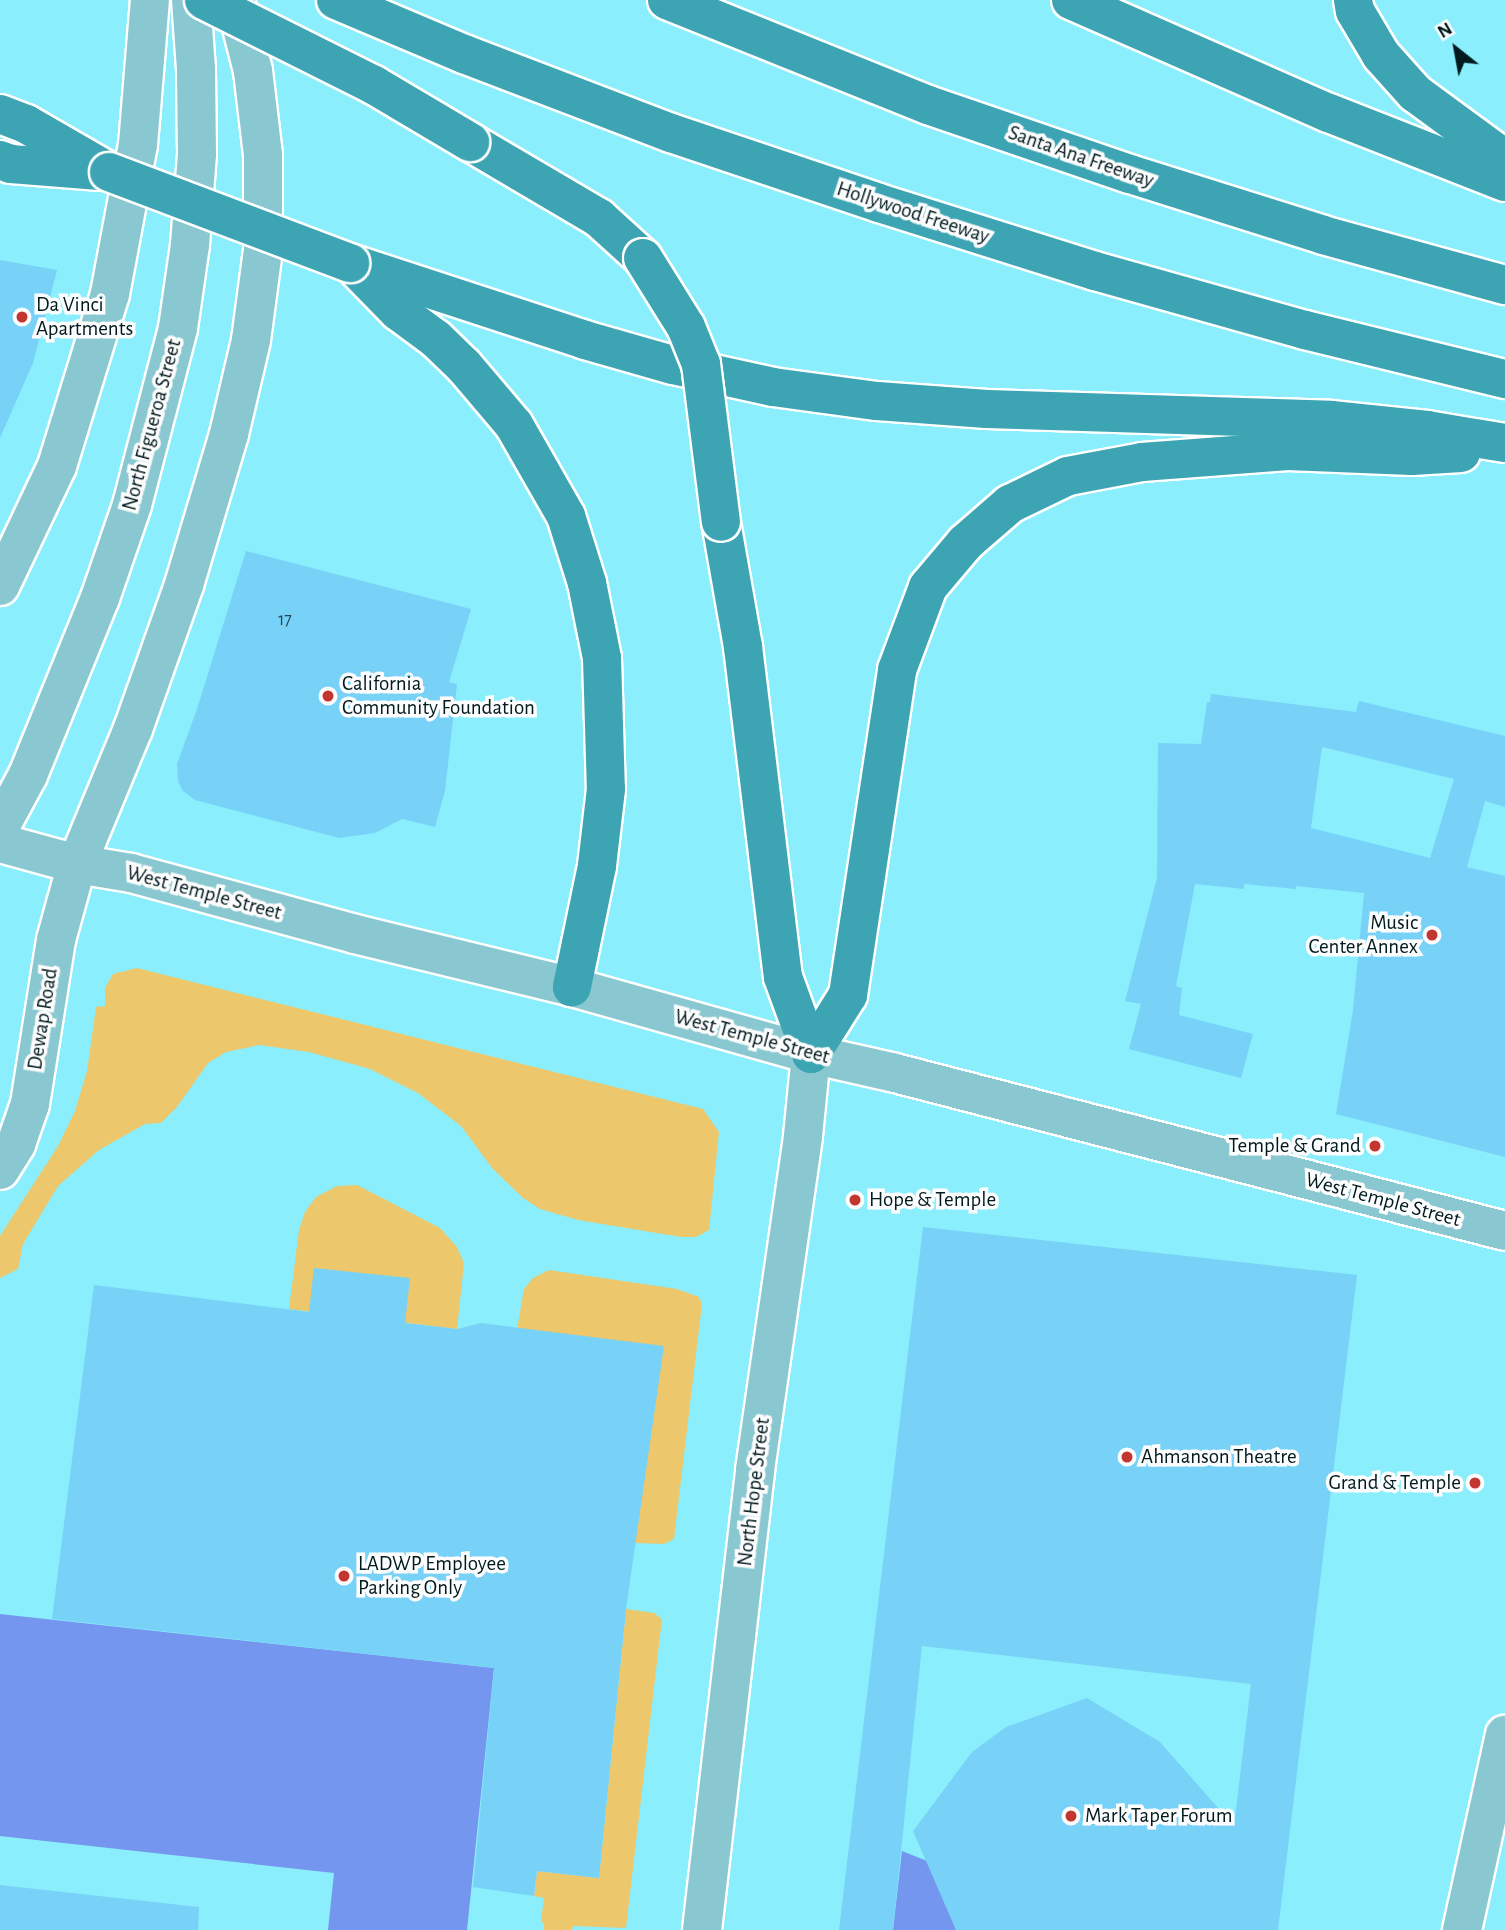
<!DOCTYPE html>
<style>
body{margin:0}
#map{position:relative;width:1505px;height:1930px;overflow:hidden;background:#8aeefc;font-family:"Alegreya Sans",sans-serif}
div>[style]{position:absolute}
.green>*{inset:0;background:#edc76b}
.water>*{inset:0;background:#7596ee}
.building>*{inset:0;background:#78d2f8}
.roads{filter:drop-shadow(2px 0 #fff) drop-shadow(-2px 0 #fff) drop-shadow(0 2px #fff) drop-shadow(0 -2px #fff)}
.major>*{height:38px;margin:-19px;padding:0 19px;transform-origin:19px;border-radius:19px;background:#8ac8d1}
.highway>*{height:38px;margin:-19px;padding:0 19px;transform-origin:19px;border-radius:19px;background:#3ca4b2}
.bridges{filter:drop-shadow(2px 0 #fff) drop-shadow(-2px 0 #fff) drop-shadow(0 2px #fff) drop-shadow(0 -2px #fff)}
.highway-bridge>*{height:38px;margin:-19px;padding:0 19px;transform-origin:19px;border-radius:19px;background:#3ca4b2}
.dots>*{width:19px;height:19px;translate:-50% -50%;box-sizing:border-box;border:4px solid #fdfdfd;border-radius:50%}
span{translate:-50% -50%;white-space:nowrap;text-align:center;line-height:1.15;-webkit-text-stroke:7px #fdfdfd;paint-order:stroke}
.number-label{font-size:18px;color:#1e4854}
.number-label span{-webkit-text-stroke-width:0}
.street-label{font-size:21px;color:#001a1e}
.poi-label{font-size:21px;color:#001a1e}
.left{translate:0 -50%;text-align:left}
.right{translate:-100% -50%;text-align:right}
.north{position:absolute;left:1421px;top:14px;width:70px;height:70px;-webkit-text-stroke:5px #fdfdfd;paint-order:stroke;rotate:329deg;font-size:19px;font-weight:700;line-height:28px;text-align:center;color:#001a1e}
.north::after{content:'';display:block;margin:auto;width:24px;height:32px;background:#001a1e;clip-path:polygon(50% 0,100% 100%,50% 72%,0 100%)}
</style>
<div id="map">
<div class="green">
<i style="clip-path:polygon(137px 968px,703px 1109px,719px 1132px,709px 1230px,696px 1237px,681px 1237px,578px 1220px,540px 1209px,523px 1198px,492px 1168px,461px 1126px,418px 1093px,370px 1069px,309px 1052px,259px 1045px,226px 1052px,208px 1063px,177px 1107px,161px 1123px,145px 1124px,99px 1150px,58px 1186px,23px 1244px,18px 1269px,0 1278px,0 1236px,58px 1146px,75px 1111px,87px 1071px,96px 1007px,105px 1006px,105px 988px,113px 974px)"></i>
<i style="clip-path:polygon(357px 1185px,440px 1228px,457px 1247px,464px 1263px,457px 1329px,289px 1309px,299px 1230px,305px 1212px,316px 1197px,337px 1186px)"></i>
<i style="clip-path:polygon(549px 1270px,677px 1289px,699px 1297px,702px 1304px,674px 1539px,664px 1544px,635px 1543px,517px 1329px,524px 1289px,533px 1278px)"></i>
<i style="clip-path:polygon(626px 1609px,654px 1613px,662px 1619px,626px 1928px,573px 1926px,572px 1930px,544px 1930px,544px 1924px,541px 1921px,544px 1898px,534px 1896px,537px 1871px,599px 1878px)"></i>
</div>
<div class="water">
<i style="clip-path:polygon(0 1614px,494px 1668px,467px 1930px,328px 1930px,334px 1873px,0 1836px)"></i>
<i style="clip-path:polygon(902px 1851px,932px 1863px,959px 1930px,893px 1930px)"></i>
</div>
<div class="building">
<i style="clip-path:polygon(0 260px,57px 270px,33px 363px,0 438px)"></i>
<i style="clip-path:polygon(246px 551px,471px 609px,449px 682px,457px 684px,445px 791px,435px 827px,402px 819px,375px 833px,339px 838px,195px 800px,183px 791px,178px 781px,177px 764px,197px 709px)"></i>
<i style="clip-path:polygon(evenodd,1211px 694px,1356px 712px,1359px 701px,1505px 736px,1505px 807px,1485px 801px,1467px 867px,1505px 876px,1505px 1157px,1336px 1114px,1353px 1010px,1364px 893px,1296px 886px,1296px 889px,1244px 884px,1244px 889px,1195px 884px,1176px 986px,1182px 988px,1179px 1015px,1253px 1034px,1241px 1078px,1129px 1049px,1141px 1004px,1125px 1001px,1157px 878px,1158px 743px,1201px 744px,1207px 702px,1210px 702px,1211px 694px,1322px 747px,1454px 779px,1430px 858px,1311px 828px,1322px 747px)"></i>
<i style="clip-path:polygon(923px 1227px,1357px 1275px,1278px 1930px,956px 1930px,913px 1831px,972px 1752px,1006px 1727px,1087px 1698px,1160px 1742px,1234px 1826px,1251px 1684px,922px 1646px,893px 1930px,839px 1930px)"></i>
<i style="clip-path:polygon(314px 1268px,410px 1278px,405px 1323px,457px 1329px,481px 1323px,664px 1346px,626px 1609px,599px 1878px,537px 1871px,534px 1896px,473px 1887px,494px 1668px,52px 1619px,94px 1285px,309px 1312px)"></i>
<i style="clip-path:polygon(0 1885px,199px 1907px,198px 1930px,0 1930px)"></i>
</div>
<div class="roads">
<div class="major">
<i style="left:0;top:586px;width:133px;rotate:-64.6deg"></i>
<i style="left:57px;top:466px;width:180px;rotate:-72.9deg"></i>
<i style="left:110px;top:294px;width:152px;rotate:-79.4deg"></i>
<i style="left:138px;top:145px;width:145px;rotate:-85.3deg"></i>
<i style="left:0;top:827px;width:59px;rotate:-61.7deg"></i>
<i style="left:28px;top:775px;width:191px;rotate:-67.9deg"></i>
<i style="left:100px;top:598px;width:98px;rotate:-71deg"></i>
<i style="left:132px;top:505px;width:183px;rotate:-75.4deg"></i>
<i style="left:178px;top:328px;width:84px;rotate:-81.8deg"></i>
<i style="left:190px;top:245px;width:91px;rotate:-85.6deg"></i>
<i style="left:197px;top:154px;width:85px;rotate:-90.7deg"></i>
<i style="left:196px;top:69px;width:69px;rotate:-94.1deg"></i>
<i style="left:0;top:843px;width:80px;rotate:15.3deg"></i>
<i style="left:77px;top:864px;width:55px;rotate:9.5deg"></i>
<i style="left:131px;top:873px;width:232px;rotate:15.2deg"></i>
<i style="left:355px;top:934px;width:223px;rotate:13.7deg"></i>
<i style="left:572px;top:987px;width:248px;rotate:15.7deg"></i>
<i style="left:811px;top:1054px;width:86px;rotate:12.7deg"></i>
<i style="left:895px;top:1073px;width:630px;rotate:14.52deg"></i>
<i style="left:0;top:1170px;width:31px;rotate:-58deg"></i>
<i style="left:16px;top:1144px;width:42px;rotate:-70.7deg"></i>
<i style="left:30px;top:1104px;width:166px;rotate:-81deg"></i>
<i style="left:56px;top:940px;width:79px;rotate:-74.6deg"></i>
<i style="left:77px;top:864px;width:146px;rotate:-67.5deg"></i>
<i style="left:133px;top:729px;width:153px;rotate:-70.5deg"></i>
<i style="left:184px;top:585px;width:158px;rotate:-73.4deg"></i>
<i style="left:229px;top:434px;width:97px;rotate:-76.8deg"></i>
<i style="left:251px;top:340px;width:91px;rotate:-82.4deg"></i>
<i style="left:263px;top:250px;width:95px;rotate:-90deg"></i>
<i style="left:263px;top:155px;width:85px;rotate:-96.8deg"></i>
<i style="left:253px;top:71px;width:73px;rotate:-104.2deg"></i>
<i style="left:702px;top:1930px;width:463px;rotate:-83.4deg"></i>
<i style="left:755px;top:1470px;width:337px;rotate:-81.8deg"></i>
<i style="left:803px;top:1136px;width:82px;rotate:-84.4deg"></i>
<i style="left:1462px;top:1930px;width:200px;rotate:-77.6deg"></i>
</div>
<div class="highway">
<i style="left:336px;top:0;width:139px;rotate:22.9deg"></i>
<i style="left:464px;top:54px;width:222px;rotate:20.9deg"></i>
<i style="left:671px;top:133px;width:219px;rotate:18.6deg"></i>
<i style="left:879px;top:203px;width:226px;rotate:17.5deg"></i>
<i style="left:1095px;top:271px;width:218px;rotate:15.7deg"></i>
<i style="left:1305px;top:330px;width:206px;rotate:13.8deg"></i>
<i style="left:667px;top:0;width:281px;rotate:21.9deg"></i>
<i style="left:928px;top:105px;width:213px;rotate:18.9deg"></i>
<i style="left:1130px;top:174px;width:202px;rotate:17.5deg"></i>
<i style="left:1323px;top:235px;width:189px;rotate:15.4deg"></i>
<i style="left:1071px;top:0;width:282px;rotate:23.7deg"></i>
<i style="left:1329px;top:113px;width:189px;rotate:21.4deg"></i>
<i style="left:1353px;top:0;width:11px;rotate:80deg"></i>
<i style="left:1355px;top:11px;width:51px;rotate:59.4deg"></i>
<i style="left:1381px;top:55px;width:51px;rotate:48.2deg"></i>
<i style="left:1415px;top:93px;width:112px;rotate:36.3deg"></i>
<i style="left:0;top:114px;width:28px;rotate:21deg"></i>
<i style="left:26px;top:124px;width:96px;rotate:30deg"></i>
<i style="left:470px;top:142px;width:150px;rotate:30.5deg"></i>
<i style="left:599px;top:218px;width:59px;rotate:42.3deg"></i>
<i style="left:0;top:160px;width:12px;rotate:20deg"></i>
<i style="left:11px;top:164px;width:89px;rotate:4.5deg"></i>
<i style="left:350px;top:263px;width:247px;rotate:18.1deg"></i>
<i style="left:585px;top:340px;width:91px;rotate:15.9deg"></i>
<i style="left:673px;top:365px;width:102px;rotate:12.4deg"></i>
<i style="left:773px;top:387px;width:105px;rotate:7.7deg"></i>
<i style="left:877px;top:401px;width:110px;rotate:4.2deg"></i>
<i style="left:987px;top:409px;width:344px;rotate:1.8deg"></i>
<i style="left:1331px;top:420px;width:97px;rotate:5.9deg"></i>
<i style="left:1427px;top:430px;width:79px;rotate:9.5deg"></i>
<i style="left:357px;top:269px;width:59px;rotate:45.7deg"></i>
<i style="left:398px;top:311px;width:47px;rotate:36.4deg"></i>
<i style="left:436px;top:339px;width:39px;rotate:44deg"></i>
<i style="left:464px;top:366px;width:77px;rotate:49.7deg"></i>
<i style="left:514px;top:425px;width:105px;rotate:60.3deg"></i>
<i style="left:566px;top:516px;width:70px;rotate:72.6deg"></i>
<i style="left:587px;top:583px;width:76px;rotate:78.7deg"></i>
<i style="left:602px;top:658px;width:131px;rotate:88.3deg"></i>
<i style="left:606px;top:789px;width:78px;rotate:96.7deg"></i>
<i style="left:597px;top:866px;width:124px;rotate:101.7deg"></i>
<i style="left:721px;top:522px;width:127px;rotate:80deg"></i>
<i style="left:743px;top:647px;width:332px;rotate:83.1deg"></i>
<i style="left:783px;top:977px;width:82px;rotate:70deg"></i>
<i style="left:811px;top:1054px;width:70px;rotate:-57.9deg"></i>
<i style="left:848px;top:995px;width:329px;rotate:-81.4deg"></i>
<i style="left:897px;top:670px;width:89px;rotate:-69.5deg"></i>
<i style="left:928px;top:587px;width:57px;rotate:-49.9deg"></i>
<i style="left:965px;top:543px;width:60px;rotate:-40.9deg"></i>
<i style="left:1010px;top:504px;width:64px;rotate:-25.8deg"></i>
<i style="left:1068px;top:476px;width:75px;rotate:-10.7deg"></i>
<i style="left:1142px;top:462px;width:146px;rotate:-4.3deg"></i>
<i style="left:1288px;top:451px;width:124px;rotate:2.3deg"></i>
<i style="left:1412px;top:456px;width:49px;rotate:-3.5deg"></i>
</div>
</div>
<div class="bridges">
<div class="highway-bridge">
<i style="left:204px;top:0;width:190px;rotate:26.6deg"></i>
<i style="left:374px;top:85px;width:112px;rotate:30.7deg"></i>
<i style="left:109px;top:172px;width:258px;rotate:20.7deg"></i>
<i style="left:643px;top:258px;width:81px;rotate:58.1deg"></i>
<i style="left:686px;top:327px;width:40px;rotate:68deg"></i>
<i style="left:701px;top:364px;width:159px;rotate:82.8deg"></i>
</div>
</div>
<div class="dots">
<i style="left:22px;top:317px;background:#c3352f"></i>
<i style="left:328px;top:696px;background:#c3352f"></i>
<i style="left:1432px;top:935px;background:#c3352f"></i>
<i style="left:1375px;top:1146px;background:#c3352f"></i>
<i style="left:855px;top:1200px;background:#c3352f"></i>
<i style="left:1127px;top:1457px;background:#c3352f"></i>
<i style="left:1475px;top:1483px;background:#c3352f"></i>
<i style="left:344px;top:1576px;background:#c3352f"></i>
<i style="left:1071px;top:1816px;background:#c3352f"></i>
</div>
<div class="number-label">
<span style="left:285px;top:620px">17</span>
</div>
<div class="street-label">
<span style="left:1081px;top:157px;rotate:19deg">Santa Ana Freeway</span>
<span style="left:913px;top:213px;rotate:18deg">Hollywood Freeway</span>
<span style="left:152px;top:425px;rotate:-75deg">North Figueroa Street</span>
<span style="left:204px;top:893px;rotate:15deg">West Temple Street</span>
<span style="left:43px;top:1019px;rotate:-81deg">Dewap Road</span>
<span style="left:752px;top:1037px;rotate:15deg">West Temple Street</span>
<span style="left:1383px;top:1200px;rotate:15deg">West Temple Street</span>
<span style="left:754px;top:1492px;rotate:-83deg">North Hope Street</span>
</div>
<div class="poi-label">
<span class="left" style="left:36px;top:317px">Da Vinci<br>Apartments</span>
<span class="left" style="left:342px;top:696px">California<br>Community Foundation</span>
<span class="right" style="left:1418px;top:935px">Music<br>Center Annex</span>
<span class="right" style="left:1361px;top:1146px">Temple &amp; Grand</span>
<span class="left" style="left:869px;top:1200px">Hope &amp; Temple</span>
<span class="left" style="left:1141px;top:1457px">Ahmanson Theatre</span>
<span class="right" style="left:1461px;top:1483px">Grand &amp; Temple</span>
<span class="left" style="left:358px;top:1576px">LADWP Employee<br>Parking Only</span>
<span class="left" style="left:1085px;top:1816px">Mark Taper Forum</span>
</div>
<div class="north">N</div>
</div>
